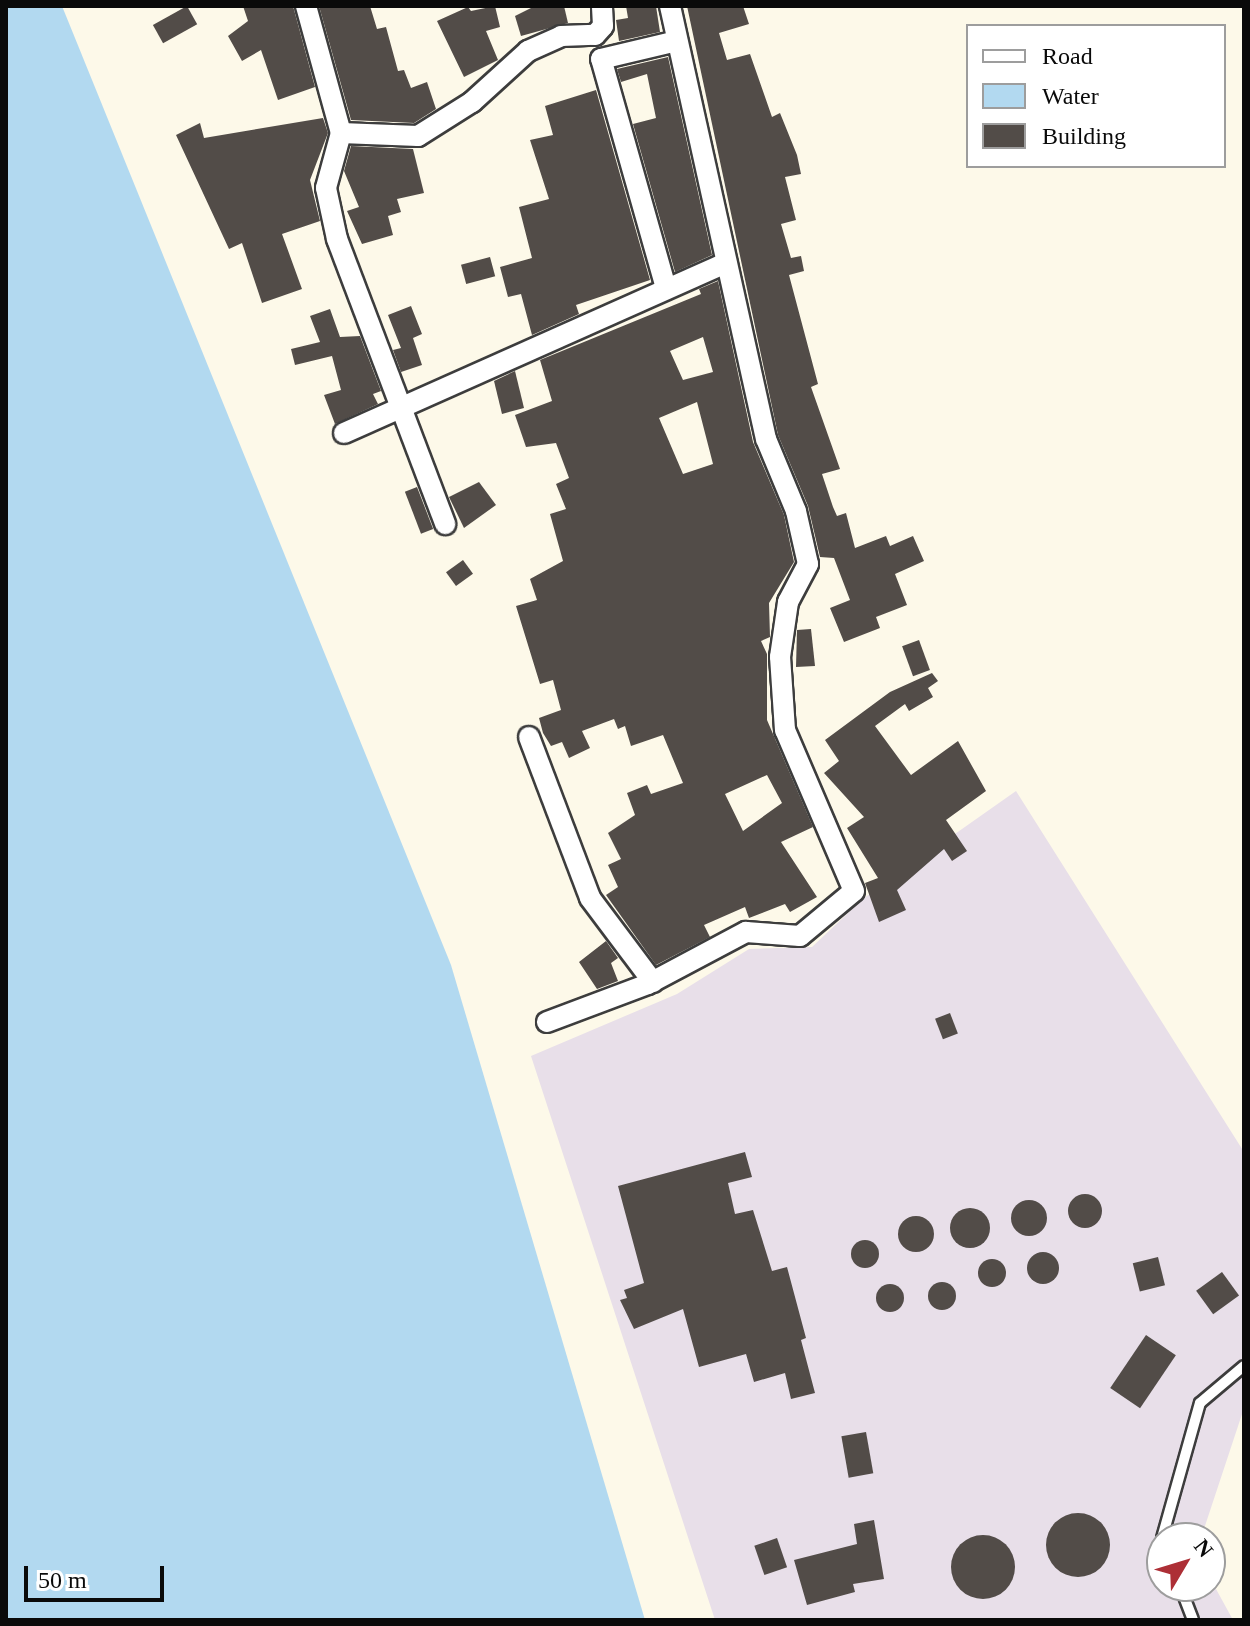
<!DOCTYPE html>
<style>
body{margin:0}
#map{position:relative;width:1250px;height:1626px;overflow:hidden;background:#fdf9e9;font-family:"Times New Roman",serif}
div>[style]{position:absolute}
.industrial>*{inset:0;background:#e8dfe9}
.water>*{inset:0;background:#b2d9f0}
.building>*{inset:0;background:#524c48;transform-origin:0 0}
.round{border-radius:50%}
.roads{filter:drop-shadow(2px 0 #3d3d3d) drop-shadow(-2px 0 #3d3d3d) drop-shadow(0 2px #3d3d3d) drop-shadow(0 -2px #3d3d3d)}
.service>*{height:10px;margin:-5px;padding:0 5px;transform-origin:5px;border-radius:5px;background:#fff}
.minor>*{height:20px;margin:-10px;padding:0 10px;transform-origin:10px;border-radius:10px;background:#fff}
span{translate:-50% -50%;white-space:nowrap;text-align:center;line-height:1.15;-webkit-text-stroke:8px #fff;paint-order:stroke}
.frame{position:absolute;inset:0;border:8px solid #0a0a0a;pointer-events:none}
.legend{position:absolute;left:966px;top:24px;width:260px;height:144px;box-sizing:border-box;background:#fff;border:2px solid #9d9d9d;margin:0;padding:10px 14px;list-style:none;font-size:24px;color:#0a0a0a}
.legend li{display:flex;align-items:center;gap:16px;height:40px}
.legend b{width:40px;border:2px solid #9d9d9d}
.north{position:absolute;left:1146px;top:1522px;width:80px;height:80px;box-sizing:border-box;background:#fff;border:2px solid #9d9d9d;border-radius:50%;rotate:52deg;font-size:22px;font-weight:700;line-height:32px;text-align:center;color:#0a0a0a}
.north::after{content:'';display:block;margin:auto;width:28px;height:36px;background:#ad2f36;clip-path:polygon(50% 0,100% 100%,50% 72%,0 100%)}
.scale{position:absolute;left:24px;top:1566px;width:140px;height:36px;box-sizing:border-box;border:4px solid #0a0a0a;border-top:0;padding-left:10px;font-size:24px;line-height:28px;white-space:nowrap;color:#0a0a0a;-webkit-text-stroke:6px #fff;paint-order:stroke}
</style>
<div id="map">
<div class="industrial">
<i style="clip-path:polygon(1016px 791px,1244px 1152px,1244px 1408px,1201px 1538px,1162px 1538px,1162px 1586px,1210px 1586px,1210px 1578px,1233px 1620px,715px 1620px,531px 1056px,677px 994px,749px 949px,812px 947px,864px 898px)"></i>
</div>
<div class="water">
<i style="clip-path:polygon(6px 6px,62px 6px,451px 965px,645px 1620px,6px 1620px)"></i>
</div>
<div class="building">
<i style="left:187px;top:6px;width:21px;height:39px;rotate:61deg"></i>
<i style="clip-path:polygon(243px 6px,293px 6px,315px 87px,278px 100px,261px 50px,242px 61px,228px 36px,248px 21px)"></i>
<i style="clip-path:polygon(319px 6px,370px 6px,377px 29px,386px 27px,398px 71px,404px 70px,411px 88px,427px 82px,436px 109px,414px 123px,351px 120px)"></i>
<i style="clip-path:polygon(495px 6px,500px 27px,486px 31px,498px 60px,464px 77px,437px 21px,468px 7px,471px 11px)"></i>
<i style="clip-path:polygon(535px 6px,564px 6px,568px 23px,521px 36px,515px 16px)"></i>
<i style="clip-path:polygon(626px 6px,656px 6px,660px 32px,619px 41px,616px 20px,628px 18px)"></i>
<i style="clip-path:polygon(687px 6px,743px 6px,749px 24px,719px 33px,727px 60px,750px 54px,772px 117px,780px 113px,797px 155px,801px 174px,785px 177px,796px 220px,781px 224px,791px 258px,801px 256px,804px 271px,789px 275px,818px 384px,811px 387px,840px 469px,822px 474px,833px 507px,837px 516px,846px 513px,855px 548px,886px 536px,890px 546px,913px 536px,924px 561px,895px 574px,907px 605px,876px 617px,880px 628px,844px 642px,830px 608px,850px 600px,834px 558px,820px 557px,808px 506px,778px 435px)"></i>
<i style="clip-path:polygon(668px 57px,712px 255px,675px 272px,633px 124px,656px 118px,647px 74px,621px 82px,617px 69px)"></i>
<i style="clip-path:polygon(596px 90px,650px 280px,576px 305px,579px 314px,532px 335px,521px 294px,508px 297px,500px 267px,532px 258px,519px 207px,549px 199px,530px 140px,553px 135px,545px 106px)"></i>
<i style="clip-path:polygon(323px 118px,328px 133px,310px 180px,320px 221px,282px 234px,302px 289px,262px 303px,242px 243px,229px 249px,176px 135px,200px 123px,204px 138px)"></i>
<i style="clip-path:polygon(351px 146px,413px 149px,424px 193px,397px 199px,401px 212px,388px 216px,393px 235px,362px 244px,347px 211px,359px 207px,344px 171px)"></i>
<i style="left:490px;top:257px;width:20px;height:30px;rotate:75deg"></i>
<i style="clip-path:polygon(evenodd,718px 281px,753px 442px,784px 515px,794px 562px,769px 603px,770px 637px,761px 641px,767px 654px,767px 720px,813px 827px,781px 842px,817px 897px,790px 912px,785px 904px,749px 918px,745px 907px,704px 925px,710px 937px,656px 965px,606px 895px,618px 887px,608px 865px,621px 859px,608px 833px,635px 815px,627px 793px,647px 785px,651px 794px,683px 783px,663px 735px,631px 746px,625px 726px,618px 729px,614px 719px,582px 731px,590px 748px,569px 758px,562px 742px,551px 746px,543px 733px,539px 718px,561px 710px,553px 680px,540px 684px,516px 606px,537px 600px,530px 579px,563px 561px,550px 514px,566px 509px,556px 484px,569px 478px,556px 443px,526px 447px,515px 415px,552px 401px,540px 360px,701px 294px,699px 289px,718px 281px,703px 337px,713px 372px,683px 380px,670px 351px,703px 337px,718px 281px,697px 402px,713px 464px,683px 474px,659px 418px,697px 402px,718px 281px,767px 775px,782px 803px,743px 831px,725px 794px,767px 775px)"></i>
<i style="clip-path:polygon(411px 306px,422px 334px,413px 338px,422px 365px,401px 372px,393px 350px,401px 348px,388px 315px)"></i>
<i style="clip-path:polygon(330px 309px,340px 337px,360px 336px,381px 391px,373px 394px,378px 404px,335px 424px,324px 395px,341px 390px,332px 356px,295px 365px,291px 349px,320px 342px,310px 316px)"></i>
<i style="clip-path:polygon(515px 371px,524px 408px,502px 414px,494px 381px)"></i>
<i style="clip-path:polygon(479px 482px,496px 505px,464px 528px,449px 497px)"></i>
<i style="left:417px;top:487px;width:45px;height:13px;rotate:69deg"></i>
<i style="left:463px;top:560px;width:17px;height:21px;rotate:54deg"></i>
<i style="clip-path:polygon(811px 629px,815px 666px,796px 667px,797px 630px)"></i>
<i style="left:919px;top:640px;width:32px;height:18px;rotate:70deg"></i>
<i style="clip-path:polygon(932px 673px,938px 681px,928px 688px,933px 697px,909px 711px,905px 704px,875px 726px,911px 775px,958px 741px,986px 791px,946px 820px,967px 851px,952px 861px,944px 849px,897px 890px,906px 910px,879px 922px,865px 883px,878px 878px,847px 828px,864px 817px,824px 773px,839px 761px,825px 740px,890px 692px)"></i>
<i style="clip-path:polygon(606px 941px,618px 958px,611px 963px,618px 981px,597px 989px,579px 962px)"></i>
<i style="left:950px;top:1013px;width:22px;height:16px;rotate:69deg"></i>
<i style="clip-path:polygon(745px 1152px,752px 1177px,728px 1183px,735px 1214px,753px 1210px,772px 1271px,787px 1267px,806px 1338px,801px 1340px,815px 1393px,791px 1399px,785px 1373px,754px 1382px,746px 1354px,699px 1367px,683px 1309px,634px 1329px,620px 1300px,627px 1298px,624px 1290px,644px 1283px,618px 1186px)"></i>
<i class="round" style="left:1068px;top:1194px;width:34px;height:34px"></i>
<i class="round" style="left:1011px;top:1200px;width:36px;height:36px"></i>
<i class="round" style="left:950px;top:1208px;width:40px;height:40px"></i>
<i class="round" style="left:898px;top:1216px;width:36px;height:36px"></i>
<i class="round" style="left:851px;top:1240px;width:28px;height:28px"></i>
<i class="round" style="left:1027px;top:1252px;width:32px;height:32px"></i>
<i style="left:1158px;top:1257px;width:29px;height:26px;rotate:76deg"></i>
<i class="round" style="left:978px;top:1259px;width:28px;height:28px"></i>
<i style="left:1222px;top:1272px;width:29px;height:32px;rotate:54deg"></i>
<i class="round" style="left:928px;top:1282px;width:28px;height:28px"></i>
<i class="round" style="left:876px;top:1284px;width:28px;height:28px"></i>
<i style="left:1146px;top:1335px;width:36px;height:64px;rotate:34deg"></i>
<i style="left:866px;top:1432px;width:42px;height:25px;rotate:80deg"></i>
<i class="round" style="left:1046px;top:1513px;width:64px;height:64px"></i>
<i style="clip-path:polygon(874px 1520px,884px 1579px,853px 1584px,855px 1592px,807px 1605px,794px 1560px,857px 1544px,854px 1524px)"></i>
<i class="round" style="left:951px;top:1535px;width:64px;height:64px"></i>
<i style="left:777px;top:1538px;width:31px;height:24px;rotate:71deg"></i>
</div>
<div class="roads">
<div class="service">
<i style="left:1162px;top:1538px;width:140px;rotate:-74.3deg"></i>
<i style="left:1200px;top:1403px;width:57px;rotate:-40.1deg"></i>
<i style="left:1180px;top:1586px;width:36px;rotate:69deg"></i>
</div>
<div class="minor">
<i style="left:306px;top:6px;width:132px;rotate:74.6deg"></i>
<i style="left:341px;top:133px;width:57px;rotate:105.3deg"></i>
<i style="left:326px;top:188px;width:52px;rotate:77.8deg"></i>
<i style="left:337px;top:239px;width:305px;rotate:69.2deg"></i>
<i style="left:341px;top:133px;width:77px;rotate:2.2deg"></i>
<i style="left:418px;top:136px;width:64px;rotate:-32.2deg"></i>
<i style="left:472px;top:102px;width:76px;rotate:-42.3deg"></i>
<i style="left:528px;top:51px;width:36px;rotate:-24deg"></i>
<i style="left:561px;top:36px;width:34px;rotate:-2deg"></i>
<i style="left:595px;top:35px;width:12px;rotate:-48deg"></i>
<i style="left:603px;top:26px;width:20px;rotate:-93deg"></i>
<i style="left:666px;top:288px;width:238px;rotate:-105.8deg"></i>
<i style="left:601px;top:59px;width:78px;rotate:-13.3deg"></i>
<i style="left:344px;top:433px;width:418px;rotate:-24deg"></i>
<i style="left:529px;top:737px;width:172px;rotate:69.2deg"></i>
<i style="left:590px;top:898px;width:105px;rotate:53.1deg"></i>
<i style="left:547px;top:1022px;width:108px;rotate:-20.6deg"></i>
<i style="left:648px;top:984px;width:111px;rotate:-28deg"></i>
<i style="left:746px;top:932px;width:54px;rotate:4.2deg"></i>
<i style="left:800px;top:936px;width:70px;rotate:-39.8deg"></i>
<i style="left:854px;top:891px;width:175px;rotate:-113.2deg"></i>
<i style="left:785px;top:730px;width:73px;rotate:-93.9deg"></i>
<i style="left:780px;top:657px;width:56px;rotate:-81.7deg"></i>
<i style="left:788px;top:602px;width:43px;rotate:-62.2deg"></i>
<i style="left:808px;top:564px;width:54px;rotate:-102.8deg"></i>
<i style="left:796px;top:511px;width:78px;rotate:-112.6deg"></i>
<i style="left:766px;top:439px;width:444px;rotate:-102.5deg"></i>
</div>
</div>
<div class="frame"></div>
<ul class="legend">
<li><b style="height:10px;background:#fff"></b>Road</li>
<li><b style="height:22px;background:#b2d9f0"></b>Water</li>
<li><b style="height:22px;background:#524c48"></b>Building</li>
</ul>
<div class="north">N</div>
<div class="scale">50 m</div>
</div>
